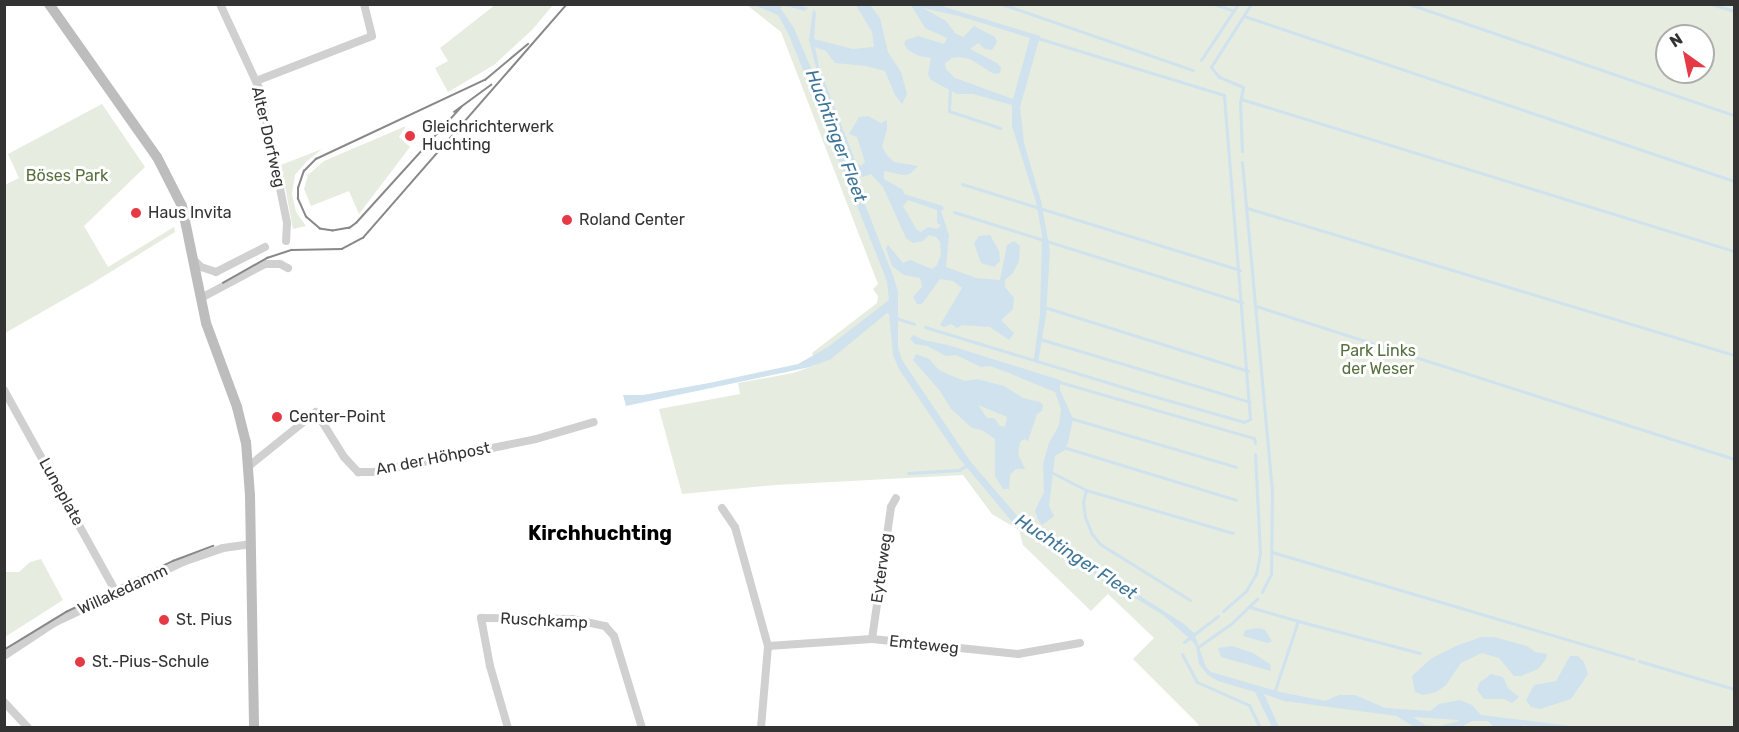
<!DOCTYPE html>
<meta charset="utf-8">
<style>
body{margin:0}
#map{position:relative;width:1739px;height:732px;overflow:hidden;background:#fff;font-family:Rubik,sans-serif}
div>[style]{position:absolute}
.green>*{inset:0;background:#e6ecdf}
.water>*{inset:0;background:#cfe2ee}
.stream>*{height:3px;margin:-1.5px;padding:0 1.5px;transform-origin:1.5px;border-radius:1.5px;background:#cfe2ee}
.street>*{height:8px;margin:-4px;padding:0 4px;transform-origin:4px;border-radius:4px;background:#d0d0d0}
.secondary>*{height:10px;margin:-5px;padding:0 5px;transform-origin:5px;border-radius:5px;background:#bdbdbd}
.tram>*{height:1.5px;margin:-0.75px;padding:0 0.75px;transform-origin:0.75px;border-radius:0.75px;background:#888}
.dots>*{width:16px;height:16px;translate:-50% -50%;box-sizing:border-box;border:3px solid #fff;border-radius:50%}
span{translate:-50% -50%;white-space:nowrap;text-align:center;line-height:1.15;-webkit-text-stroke:6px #fff;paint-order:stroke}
.poi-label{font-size:16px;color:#333}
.left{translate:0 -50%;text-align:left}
.street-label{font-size:16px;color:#333}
.park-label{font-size:16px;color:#56703f}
.water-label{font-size:18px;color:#3f7597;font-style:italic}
.quarter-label{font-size:20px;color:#000;font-weight:700}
.frame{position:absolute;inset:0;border:6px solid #333;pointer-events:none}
.north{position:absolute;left:1655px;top:24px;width:60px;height:60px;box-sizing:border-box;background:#fff;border:2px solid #adadad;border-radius:50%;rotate:327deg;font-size:16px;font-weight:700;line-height:24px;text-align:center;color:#333}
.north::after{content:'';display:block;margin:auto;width:21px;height:27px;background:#e63946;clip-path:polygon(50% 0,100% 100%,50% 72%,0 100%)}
</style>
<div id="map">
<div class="green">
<i style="clip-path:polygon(495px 5px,553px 5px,532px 30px,494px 65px,448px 92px,435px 68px,448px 61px,440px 48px)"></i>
<i style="clip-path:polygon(evenodd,747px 5px,1734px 5px,1734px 727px,1196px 727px,1199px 725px,1133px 659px,1154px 638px,1108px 594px,1091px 611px,1023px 545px,1019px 530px,992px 514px,963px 475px,775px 485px,682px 494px,659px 409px,740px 394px,738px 383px,793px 373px,816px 365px,812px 353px,877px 303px,878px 296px,873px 289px,878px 284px,781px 32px,747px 5px,1667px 36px,1703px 36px,1703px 72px,1667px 72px,1667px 36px)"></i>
<i style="clip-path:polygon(102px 104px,145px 167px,84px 226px,108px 267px,174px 227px,175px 232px,91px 284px,5px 333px,5px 185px,19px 178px,8px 154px)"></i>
<i style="clip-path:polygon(406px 126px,399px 137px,410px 147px,359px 214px,349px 191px,311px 206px,304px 189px,308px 175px,324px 161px)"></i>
<i style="clip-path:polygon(322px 149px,307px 161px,295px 175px,292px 194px,296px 212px,306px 226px,293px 229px,281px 165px)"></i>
<i style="clip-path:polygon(41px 559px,63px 600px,5px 637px,5px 572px,19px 572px,30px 562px)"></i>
</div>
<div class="water">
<i style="clip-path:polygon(evenodd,754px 5px,799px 5px,808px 8px,804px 11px,791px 7px,782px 6px,781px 9px,794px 28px,813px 73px,894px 278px,898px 292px,898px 347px,902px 360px,970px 461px,1019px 518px,1184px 624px,1194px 633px,1206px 667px,1211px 672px,1280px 692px,1325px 701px,1339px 695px,1355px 695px,1385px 708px,1430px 711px,1439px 704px,1460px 700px,1472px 705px,1481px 715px,1579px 727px,1534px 727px,1524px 725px,1522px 727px,1494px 727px,1488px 721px,1472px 721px,1461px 727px,1414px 727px,1397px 716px,1284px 701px,1264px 694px,1279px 727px,1272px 727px,1255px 692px,1218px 681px,1208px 675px,1199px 664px,1196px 646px,1191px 640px,1163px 615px,1014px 524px,959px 458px,899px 369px,893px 355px,889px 314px,887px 313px,831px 359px,810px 367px,626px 406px,623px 395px,643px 395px,709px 383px,798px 364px,828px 347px,889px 300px,887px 281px,789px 35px,778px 15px,754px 5px,1413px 717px,1459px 720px,1459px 721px,1440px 726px,1425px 725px,1413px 717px)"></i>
<i style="clip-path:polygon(evenodd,856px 5px,870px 5px,880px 18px,888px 52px,901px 72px,907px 94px,902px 104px,895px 95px,885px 71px,866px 66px,835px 63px,826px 51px,815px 47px,819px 67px,856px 163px,861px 166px,865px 162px,857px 137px,849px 134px,859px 117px,868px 116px,881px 123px,887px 120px,887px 130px,882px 146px,886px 154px,894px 162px,918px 166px,910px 174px,903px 175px,884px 171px,884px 179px,903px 190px,904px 194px,943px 206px,944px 209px,941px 211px,949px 235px,946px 267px,976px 278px,1000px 280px,1007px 245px,1014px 241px,1020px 246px,1019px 261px,1013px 273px,1005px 280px,1005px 287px,1014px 298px,1013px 309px,1001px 320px,1014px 333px,1009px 340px,990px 327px,962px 325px,957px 328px,951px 324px,944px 327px,940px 325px,962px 288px,953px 281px,940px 279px,922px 304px,917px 304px,913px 297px,922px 287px,920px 278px,904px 275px,892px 266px,886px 248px,888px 245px,903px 263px,910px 260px,932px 269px,937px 265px,941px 255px,940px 242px,936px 237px,929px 235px,923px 241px,913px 243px,906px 238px,883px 187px,871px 174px,862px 177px,856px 173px,819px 79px,809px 40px,813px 9px,816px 12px,814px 39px,853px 49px,874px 47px,872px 32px,856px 5px,908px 200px,937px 210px,937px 223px,941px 225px,937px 229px,928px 227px,921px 232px,917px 230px,903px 206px,908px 200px)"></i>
<i style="clip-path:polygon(evenodd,911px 5px,938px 5px,1040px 36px,1020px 107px,1024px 143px,1041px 201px,1050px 251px,1046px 315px,1038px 363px,1035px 362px,1034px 358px,1040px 315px,1042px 235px,1036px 202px,1012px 126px,1012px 105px,973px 94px,957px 94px,931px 80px,928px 74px,931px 58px,919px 56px,908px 50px,904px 44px,906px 40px,918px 36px,944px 44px,947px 38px,925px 28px,911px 5px,923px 8px,959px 16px,1030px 38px,1013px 99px,955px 78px,946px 69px,945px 63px,952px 58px,959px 57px,970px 59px,994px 74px,1000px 73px,1001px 68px,997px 63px,970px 49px,978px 43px,985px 49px,992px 50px,997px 42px,995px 37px,974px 26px,963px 37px,955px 33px,946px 21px,923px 8px)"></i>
<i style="clip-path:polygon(990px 235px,999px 251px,1000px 261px,994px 267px,981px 263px,974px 243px,979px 236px)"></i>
<i style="clip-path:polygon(913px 335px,923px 340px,948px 345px,1060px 380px,1060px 390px,1073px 419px,1068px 443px,1065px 450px,1055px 456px,1049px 506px,1054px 516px,1048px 521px,1042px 525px,1039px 522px,1035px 511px,1044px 492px,1043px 464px,1049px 443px,1059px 425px,1061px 409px,1055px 392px,1009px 373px,990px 366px,981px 367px,956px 355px,946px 356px,927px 346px,915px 344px,910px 339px)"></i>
<i style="clip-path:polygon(evenodd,916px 354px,929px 359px,939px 370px,952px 376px,965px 381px,977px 379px,1004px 386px,1023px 398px,1040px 402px,1043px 405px,1042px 411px,1037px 414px,1028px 441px,1024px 439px,1020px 442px,1018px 454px,1025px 469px,1016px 469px,1010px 475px,1009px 489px,1003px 489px,995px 476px,995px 439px,982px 430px,972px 428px,951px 409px,940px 391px,913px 360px,916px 354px,978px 405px,1007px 417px,1005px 427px,1000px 426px,994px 418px,987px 418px,978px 405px)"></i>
<i style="clip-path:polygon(1259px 628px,1265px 630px,1272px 641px,1268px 643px,1243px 636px,1245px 630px)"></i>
<i style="clip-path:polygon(1481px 637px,1494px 637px,1527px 646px,1535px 652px,1547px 654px,1546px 659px,1538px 669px,1521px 676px,1514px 676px,1499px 658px,1482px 653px,1461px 663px,1446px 685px,1436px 692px,1423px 695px,1415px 692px,1412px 676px,1432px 658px,1456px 646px)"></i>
<i style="clip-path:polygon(1232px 646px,1253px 653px,1270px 664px,1271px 671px,1221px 657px,1218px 648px)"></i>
<i style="clip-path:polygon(1570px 656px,1578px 656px,1584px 662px,1588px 674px,1571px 699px,1540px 709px,1531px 707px,1526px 700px,1534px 685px,1556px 681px)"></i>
<i style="clip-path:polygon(1491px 674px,1503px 677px,1508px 688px,1519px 697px,1512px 703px,1504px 699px,1484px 699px,1477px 690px,1479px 683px)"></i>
</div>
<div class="stream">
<i style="left:1002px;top:4px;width:202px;rotate:19.1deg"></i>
<i style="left:1214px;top:4px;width:21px;rotate:19deg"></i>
<i style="left:1409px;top:4px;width:343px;rotate:18.9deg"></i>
<i style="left:1711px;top:4px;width:24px;rotate:17deg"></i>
<i style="left:1244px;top:16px;width:517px;rotate:18.61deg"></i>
<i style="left:1201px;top:60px;width:67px;rotate:-56.5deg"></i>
<i style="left:950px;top:89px;width:22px;rotate:93deg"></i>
<i style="left:949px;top:111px;width:54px;rotate:18.4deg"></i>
<i style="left:1241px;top:99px;width:516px;rotate:17.14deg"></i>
<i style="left:1242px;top:151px;width:48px;rotate:-92.4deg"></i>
<i style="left:1240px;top:103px;width:16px;rotate:-79deg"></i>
<i style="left:1243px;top:87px;width:26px;rotate:-157deg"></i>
<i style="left:1219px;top:77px;width:13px;rotate:-129deg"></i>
<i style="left:1211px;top:67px;width:75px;rotate:-57.6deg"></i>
<i style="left:1242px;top:162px;width:332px;rotate:84.8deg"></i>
<i style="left:1272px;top:493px;width:81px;rotate:90.7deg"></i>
<i style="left:1271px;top:574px;width:20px;rotate:117deg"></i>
<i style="left:962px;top:184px;width:291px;rotate:17.2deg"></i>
<i style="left:1247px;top:208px;width:509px;rotate:16.8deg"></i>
<i style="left:954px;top:212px;width:302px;rotate:17.4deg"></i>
<i style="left:1256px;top:306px;width:502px;rotate:17.75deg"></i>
<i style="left:1044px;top:307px;width:214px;rotate:17.4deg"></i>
<i style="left:896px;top:318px;width:19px;rotate:18deg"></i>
<i style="left:925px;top:327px;width:216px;rotate:16.9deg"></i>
<i style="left:1132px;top:390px;width:116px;rotate:15.9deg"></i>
<i style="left:1244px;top:422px;width:7px;rotate:-27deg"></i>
<i style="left:1250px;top:419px;width:325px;rotate:-94.6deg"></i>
<i style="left:1224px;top:95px;width:195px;rotate:-163deg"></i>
<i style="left:1040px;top:339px;width:219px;rotate:16.7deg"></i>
<i style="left:1056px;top:381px;width:206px;rotate:16.1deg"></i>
<i style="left:1254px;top:438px;width:5px;rotate:79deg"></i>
<i style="left:1070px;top:418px;width:173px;rotate:16.4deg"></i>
<i style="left:1063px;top:447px;width:181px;rotate:17deg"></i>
<i style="left:1049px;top:471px;width:42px;rotate:27.2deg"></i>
<i style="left:1086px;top:490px;width:153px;rotate:16.3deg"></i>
<i style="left:908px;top:473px;width:51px;rotate:-3.4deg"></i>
<i style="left:959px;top:470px;width:9px;rotate:-32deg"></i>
<i style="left:1086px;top:490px;width:12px;rotate:104deg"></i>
<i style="left:1083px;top:502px;width:15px;rotate:82deg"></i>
<i style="left:1085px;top:517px;width:18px;rotate:68deg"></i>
<i style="left:1092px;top:534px;width:13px;rotate:51deg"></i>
<i style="left:1100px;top:544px;width:106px;rotate:31.9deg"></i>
<i style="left:1272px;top:552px;width:377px;rotate:16.5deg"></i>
<i style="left:1250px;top:607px;width:50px;rotate:16.3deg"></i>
<i style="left:1223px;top:611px;width:30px;rotate:-41deg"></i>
<i style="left:1246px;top:591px;width:20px;rotate:-60deg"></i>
<i style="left:1256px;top:574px;width:21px;rotate:-79deg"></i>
<i style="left:1260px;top:553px;width:99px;rotate:-92.9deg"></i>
<i style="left:1184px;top:642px;width:43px;rotate:-37.4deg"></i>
<i style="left:1198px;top:647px;width:42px;rotate:-35.2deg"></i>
<i style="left:1232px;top:623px;width:35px;rotate:-44deg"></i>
<i style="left:1182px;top:654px;width:32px;rotate:62deg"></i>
<i style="left:1197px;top:682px;width:57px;rotate:23.9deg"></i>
<i style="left:1249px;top:705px;width:25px;rotate:64deg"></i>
<i style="left:1639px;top:661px;width:99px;rotate:16.4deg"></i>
<i style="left:1274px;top:693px;width:76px;rotate:-71.6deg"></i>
<i style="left:1298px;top:621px;width:126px;rotate:14.7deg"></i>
</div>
<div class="street">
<i style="left:220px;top:4px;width:95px;rotate:65.1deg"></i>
<i style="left:260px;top:90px;width:136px;rotate:78.5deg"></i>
<i style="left:287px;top:223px;width:18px;rotate:93deg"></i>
<i style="left:256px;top:81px;width:124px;rotate:-21.2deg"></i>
<i style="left:372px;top:36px;width:33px;rotate:-104deg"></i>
<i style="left:194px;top:260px;width:10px;rotate:45deg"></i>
<i style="left:201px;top:267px;width:16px;rotate:18deg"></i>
<i style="left:216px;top:272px;width:55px;rotate:-27deg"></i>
<i style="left:201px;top:298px;width:72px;rotate:-28deg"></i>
<i style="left:265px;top:264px;width:15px"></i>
<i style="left:280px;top:264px;width:9px;rotate:27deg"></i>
<i style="left:4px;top:390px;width:233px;rotate:61deg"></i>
<i style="left:249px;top:466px;width:86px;rotate:-38.9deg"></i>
<i style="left:316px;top:412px;width:53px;rotate:58.1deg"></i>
<i style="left:344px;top:457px;width:21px;rotate:47deg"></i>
<i style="left:358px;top:472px;width:16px"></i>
<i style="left:374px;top:472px;width:165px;rotate:-11.5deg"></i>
<i style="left:536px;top:439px;width:60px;rotate:-16.3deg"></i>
<i style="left:722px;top:508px;width:23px;rotate:56deg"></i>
<i style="left:735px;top:527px;width:123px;rotate:74.5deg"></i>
<i style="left:768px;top:646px;width:82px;rotate:94.9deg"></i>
<i style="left:872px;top:639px;width:133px;rotate:-81.8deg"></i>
<i style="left:891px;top:507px;width:10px;rotate:-61deg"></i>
<i style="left:768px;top:646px;width:104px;rotate:-3.9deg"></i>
<i style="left:872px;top:639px;width:147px;rotate:5.9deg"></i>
<i style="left:1018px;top:654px;width:63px;rotate:-10.1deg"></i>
<i style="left:4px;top:656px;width:60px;rotate:-33.4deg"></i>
<i style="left:54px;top:623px;width:143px;rotate:-25.3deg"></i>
<i style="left:183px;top:562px;width:42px;rotate:-19.3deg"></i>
<i style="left:223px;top:548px;width:27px;rotate:-8deg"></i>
<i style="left:4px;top:702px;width:35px;rotate:47deg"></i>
<i style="left:508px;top:728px;width:65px;rotate:-106.2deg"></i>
<i style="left:490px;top:666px;width:49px;rotate:-100.6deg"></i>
<i style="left:481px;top:618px;width:91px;rotate:0.6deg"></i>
<i style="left:572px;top:619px;width:34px;rotate:12deg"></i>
<i style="left:605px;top:626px;width:13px;rotate:48deg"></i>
<i style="left:614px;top:636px;width:96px;rotate:73.1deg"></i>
</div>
<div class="secondary">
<i style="left:49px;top:4px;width:187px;rotate:54.8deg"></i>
<i style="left:157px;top:157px;width:55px;rotate:63deg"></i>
<i style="left:182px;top:206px;width:119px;rotate:78.4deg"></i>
<i style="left:206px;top:323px;width:90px;rotate:69.7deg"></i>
<i style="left:237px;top:407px;width:36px;rotate:76deg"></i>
<i style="left:246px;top:442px;width:53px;rotate:85.7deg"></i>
<i style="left:250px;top:495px;width:233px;rotate:89deg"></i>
</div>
<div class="tram">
<i style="left:462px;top:107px;width:156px;rotate:132.2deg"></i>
<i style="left:357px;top:223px;width:9px;rotate:144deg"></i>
<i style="left:350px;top:228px;width:17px;rotate:170deg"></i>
<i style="left:333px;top:231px;width:13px;rotate:-171deg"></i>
<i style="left:320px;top:229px;width:18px;rotate:-139deg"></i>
<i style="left:306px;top:217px;width:20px;rotate:-114deg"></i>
<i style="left:298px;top:199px;width:11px;rotate:-90deg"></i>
<i style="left:298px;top:188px;width:18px;rotate:-71deg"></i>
<i style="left:304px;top:171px;width:17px;rotate:-45deg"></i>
<i style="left:316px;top:159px;width:187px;rotate:-25.1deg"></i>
<i style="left:485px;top:80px;width:56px;rotate:-39.9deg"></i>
<i style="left:454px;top:112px;width:46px;rotate:-36.1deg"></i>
<i style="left:223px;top:283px;width:51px;rotate:-29.6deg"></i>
<i style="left:267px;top:258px;width:26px;rotate:-18deg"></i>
<i style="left:292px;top:250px;width:50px;rotate:-1.1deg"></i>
<i style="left:342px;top:249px;width:24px;rotate:-28deg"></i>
<i style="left:363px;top:238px;width:310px;rotate:-48.9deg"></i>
<i style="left:4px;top:650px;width:73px;rotate:-31.5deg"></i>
<i style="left:66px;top:612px;width:119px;rotate:-25.5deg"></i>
<i style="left:173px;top:561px;width:43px;rotate:-20.6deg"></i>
</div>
<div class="dots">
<i style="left:410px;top:136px;background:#e63946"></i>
<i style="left:136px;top:213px;background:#e63946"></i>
<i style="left:567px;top:220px;background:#e63946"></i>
<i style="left:277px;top:417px;background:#e63946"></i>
<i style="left:164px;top:620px;background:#e63946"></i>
<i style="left:80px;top:662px;background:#e63946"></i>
</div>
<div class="poi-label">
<span class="left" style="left:422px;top:136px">Gleichrichterwerk<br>Huchting</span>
<span class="left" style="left:148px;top:213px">Haus Invita</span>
<span class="left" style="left:579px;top:220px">Roland Center</span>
<span class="left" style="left:289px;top:417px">Center-Point</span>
<span class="left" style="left:176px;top:620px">St. Pius</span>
<span class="left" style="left:92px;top:662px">St.-Pius-Schule</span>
</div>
<div class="street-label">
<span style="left:268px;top:137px;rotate:77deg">Alter Dorfweg</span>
<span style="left:433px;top:459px;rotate:-11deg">An der Höhpost</span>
<span style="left:61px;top:492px;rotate:61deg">Luneplate</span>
<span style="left:882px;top:568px;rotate:-82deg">Eyterweg</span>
<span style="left:123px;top:590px;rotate:-25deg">Willakedamm</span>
<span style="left:544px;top:621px;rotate:3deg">Ruschkamp</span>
<span style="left:924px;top:645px;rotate:6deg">Emteweg</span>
</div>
<div class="park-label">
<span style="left:67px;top:176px">Böses Park</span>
<span style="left:1378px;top:360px">Park Links<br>der Weser</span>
</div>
<div class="water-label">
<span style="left:836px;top:136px;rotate:69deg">Huchtinger Fleet</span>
<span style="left:1076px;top:557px;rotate:33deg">Huchtinger Fleet</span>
</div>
<div class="quarter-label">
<span style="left:600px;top:533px">Kirchhuchting</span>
</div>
<div class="frame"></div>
<div class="north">N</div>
</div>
